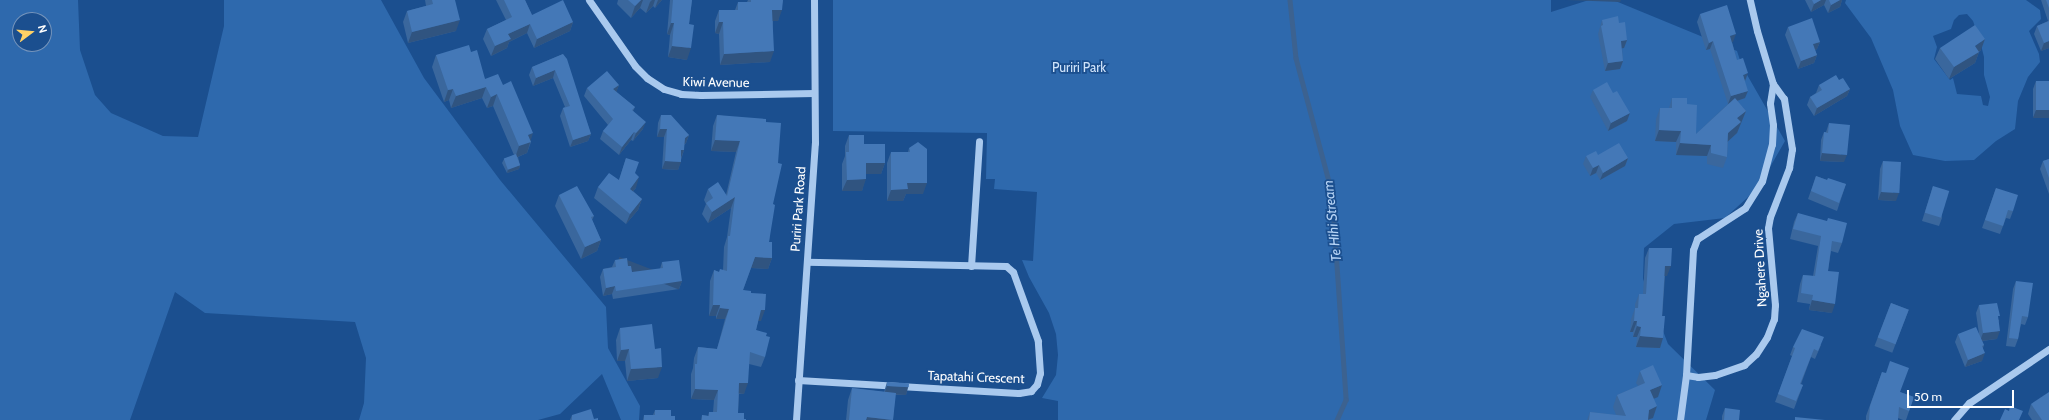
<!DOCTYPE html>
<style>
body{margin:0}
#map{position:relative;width:2049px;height:420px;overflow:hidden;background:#1b4f8f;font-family:Cabin,sans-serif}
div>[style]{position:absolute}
.green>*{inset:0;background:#2e69ad}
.stream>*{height:4.5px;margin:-2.25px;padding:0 2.25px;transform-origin:2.25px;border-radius:2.25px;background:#3c6290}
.minor>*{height:7px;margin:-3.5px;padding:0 3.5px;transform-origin:3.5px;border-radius:3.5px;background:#a9c9ee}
.wall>*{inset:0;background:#3a679d;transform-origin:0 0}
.shaded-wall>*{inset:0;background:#305480;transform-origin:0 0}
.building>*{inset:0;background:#4478b7;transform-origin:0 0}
span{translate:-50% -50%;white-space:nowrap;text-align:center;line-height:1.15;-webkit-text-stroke:3.5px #1b4f8f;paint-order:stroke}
.park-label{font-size:13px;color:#cfe3fa}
.street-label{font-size:13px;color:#fff}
.water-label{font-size:14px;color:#b5d3f5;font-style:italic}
.north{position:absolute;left:12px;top:12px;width:40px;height:40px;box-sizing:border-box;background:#1b4f8f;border:1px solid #7695bc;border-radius:50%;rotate:74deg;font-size:11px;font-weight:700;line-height:16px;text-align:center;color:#fff}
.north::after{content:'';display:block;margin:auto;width:14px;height:18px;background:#ffd166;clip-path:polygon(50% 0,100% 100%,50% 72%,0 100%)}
.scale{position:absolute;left:1907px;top:390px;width:107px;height:18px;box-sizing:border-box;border:2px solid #fff;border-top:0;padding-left:5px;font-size:12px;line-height:14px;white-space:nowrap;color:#fff;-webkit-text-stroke:3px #1b4f8f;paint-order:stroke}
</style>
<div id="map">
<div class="green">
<i style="clip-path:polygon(evenodd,0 0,78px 0,80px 50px,95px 95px,111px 113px,163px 136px,198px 137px,224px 26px,224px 0,381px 0,424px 78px,500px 180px,606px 307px,608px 348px,640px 406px,639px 420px,621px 420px,602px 374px,560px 414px,538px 420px,359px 420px,364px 403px,366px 358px,355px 322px,205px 313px,175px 292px,130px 420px,0 420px,0 0,20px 20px,44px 20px,44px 44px,20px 44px,20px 20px)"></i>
<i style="clip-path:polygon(833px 0,1551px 0,1551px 12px,1589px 0,1613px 0,1737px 51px,1742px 66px,1785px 141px,1758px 188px,1725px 218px,1674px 224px,1644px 248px,1643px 279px,1668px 344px,1715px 390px,1706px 420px,1058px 420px,1058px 401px,1042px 398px,1056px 375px,1058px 355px,1056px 334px,1049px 313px,1029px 277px,1022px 260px,1033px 261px,1037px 192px,994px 189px,995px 179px,986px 179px,987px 133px,833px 131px)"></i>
<i style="clip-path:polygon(evenodd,1846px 0,2026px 0,2040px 10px,2041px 19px,2029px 31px,2039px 54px,2040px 62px,2028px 77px,2018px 101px,2015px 129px,1996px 141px,1974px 160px,1945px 161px,1913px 155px,1900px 126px,1893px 90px,1871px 38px,1845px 3px,1846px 0,1967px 14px,1973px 21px,1980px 41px,1984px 57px,1984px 75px,1990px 97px,1988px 106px,1983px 105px,1981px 96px,1957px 94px,1953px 78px,1950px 80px,1934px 59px,1937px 47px,1933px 36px,1951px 29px,1954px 20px,1959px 15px,1967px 14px)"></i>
</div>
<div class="stream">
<i style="left:1290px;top:0;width:58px;rotate:84.1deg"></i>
<i style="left:1296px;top:58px;width:139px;rotate:75deg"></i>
<i style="left:1332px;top:192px;width:208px;rotate:86.1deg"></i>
<i style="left:1346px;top:400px;width:22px;rotate:114deg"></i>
</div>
<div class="minor">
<i style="left:589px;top:0;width:80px;rotate:55.1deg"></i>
<i style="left:635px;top:66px;width:17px;rotate:45deg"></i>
<i style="left:647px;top:78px;width:20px;rotate:33deg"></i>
<i style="left:664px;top:89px;width:18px;rotate:16deg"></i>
<i style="left:681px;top:94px;width:20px;rotate:3deg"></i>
<i style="left:701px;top:95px;width:113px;rotate:-1deg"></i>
<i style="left:971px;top:266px;width:125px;rotate:-86.3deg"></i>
<i style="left:1686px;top:375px;width:12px;rotate:9deg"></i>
<i style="left:1698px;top:377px;width:17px;rotate:-7deg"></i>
<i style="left:1715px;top:375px;width:31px;rotate:-19deg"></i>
<i style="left:1744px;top:365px;width:16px;rotate:-43deg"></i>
<i style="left:1756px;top:354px;width:20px;rotate:-57deg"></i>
<i style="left:1767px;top:337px;width:19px;rotate:-69deg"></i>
<i style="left:1774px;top:319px;width:14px;rotate:-86deg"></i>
<i style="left:1775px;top:305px;width:77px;rotate:-95.2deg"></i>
<i style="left:1768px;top:228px;width:11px;rotate:-80deg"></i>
<i style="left:1770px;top:217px;width:53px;rotate:-68.8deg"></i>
<i style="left:1789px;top:168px;width:19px;rotate:-81deg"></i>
<i style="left:1792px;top:149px;width:51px;rotate:-99.1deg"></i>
<i style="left:1784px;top:99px;width:19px;rotate:-126deg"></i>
<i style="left:1773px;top:84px;width:55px;rotate:-106.8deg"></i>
<i style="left:1757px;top:31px;width:32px;rotate:-103deg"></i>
<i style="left:798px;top:380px;width:221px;rotate:3.4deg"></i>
<i style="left:1019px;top:393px;width:12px;rotate:-9deg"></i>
<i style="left:1031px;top:391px;width:9px;rotate:-49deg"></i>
<i style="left:1037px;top:384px;width:11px;rotate:-75deg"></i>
<i style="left:1040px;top:373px;width:32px;rotate:-94deg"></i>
<i style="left:1038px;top:341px;width:73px;rotate:-109.9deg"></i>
<i style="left:1013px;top:272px;width:9px;rotate:-139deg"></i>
<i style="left:1006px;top:266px;width:199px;rotate:-178.8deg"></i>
<i style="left:796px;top:420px;width:278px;rotate:-86.1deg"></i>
<i style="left:815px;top:143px;width:143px;rotate:-90.4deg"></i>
<i style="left:1680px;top:420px;width:45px;rotate:-82.4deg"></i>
<i style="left:1686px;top:375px;width:125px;rotate:-86.8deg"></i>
<i style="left:1693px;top:250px;width:12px;rotate:-70deg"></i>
<i style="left:1697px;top:239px;width:57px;rotate:-32.9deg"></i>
<i style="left:1745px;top:208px;width:32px;rotate:-58deg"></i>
<i style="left:1762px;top:181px;width:38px;rotate:-75deg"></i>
<i style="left:1772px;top:144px;width:19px;rotate:-87deg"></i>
<i style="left:1773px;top:125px;width:22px;rotate:-98deg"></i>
<i style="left:1770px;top:103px;width:19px;rotate:-81deg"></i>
<i style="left:1954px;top:420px;width:23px;rotate:-49deg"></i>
<i style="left:1969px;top:403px;width:97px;rotate:-34deg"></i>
</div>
<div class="wall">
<i style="clip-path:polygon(425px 0,455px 0,456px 31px,408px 43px,403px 22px,407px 11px,426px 6px)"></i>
<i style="clip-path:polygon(496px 0,525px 0,532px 15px,573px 22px,570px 31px,534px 48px,527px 33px,509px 42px,507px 48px,491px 56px,483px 39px,487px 29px,506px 20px)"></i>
<i style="clip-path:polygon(618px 0,662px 0,655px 8px,653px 6px,646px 13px,640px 8px,631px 18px,617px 4px)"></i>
<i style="clip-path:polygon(670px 0,692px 0,689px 24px,687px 60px,668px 57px,670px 35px,667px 34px)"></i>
<i style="clip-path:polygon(748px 0,783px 0,778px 21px,773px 21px,770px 62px,720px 65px,719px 34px,715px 33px,715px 21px,719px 10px,735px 10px,738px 2px,747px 2px)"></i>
<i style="clip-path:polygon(1805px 0,1842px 0,1840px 7px,1828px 13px,1824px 5px,1811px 12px)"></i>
<i style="clip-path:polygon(2041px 0,2049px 0,2049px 48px,2041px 51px,2034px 34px,2037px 26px,2048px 21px)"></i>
<i style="clip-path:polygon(1700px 14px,1733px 42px,1732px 42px,1737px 60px,1745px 81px,1745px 98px,1737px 101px,1746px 111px,1737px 133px,1728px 141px,1727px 157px,1723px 168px,1707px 164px,1707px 156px,1676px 155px,1676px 142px,1655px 141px,1656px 119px,1660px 108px,1669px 108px,1672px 98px,1687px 104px,1696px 134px,1729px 103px,1728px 104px,1710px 49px,1706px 50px,1697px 22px)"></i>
<i style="clip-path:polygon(1602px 20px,1619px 23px,1627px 40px,1624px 48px,1622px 48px,1623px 61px,1620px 69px,1605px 71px,1598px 34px)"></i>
<i style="clip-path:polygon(1788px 27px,1820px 42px,1817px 49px,1815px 50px,1817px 55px,1814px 63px,1798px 69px,1785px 35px)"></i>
<i style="clip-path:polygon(1940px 48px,1981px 50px,1979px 52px,1975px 63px,1949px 79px,1935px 59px)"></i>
<i style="clip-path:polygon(471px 52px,485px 79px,503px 85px,531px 142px,527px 153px,518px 157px,520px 165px,519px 169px,507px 173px,502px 163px,504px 159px,514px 155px,493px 106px,487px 108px,482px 98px,451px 108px,449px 100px,444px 102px,432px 67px,436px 55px)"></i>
<i style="clip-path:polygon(563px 54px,591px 134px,588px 141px,570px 147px,560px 116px,563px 108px,565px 107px,553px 78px,533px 86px,529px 75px,532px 67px)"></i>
<i style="clip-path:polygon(1839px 80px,1850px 89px,1847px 96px,1814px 116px,1807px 105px,1810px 97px,1816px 93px,1819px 85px)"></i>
<i style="clip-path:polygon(2036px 81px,2049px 81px,2033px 118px,2033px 89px)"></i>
<i style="clip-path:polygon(619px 85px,616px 92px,635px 107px,633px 111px,643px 129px,633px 141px,631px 140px,619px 155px,600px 139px,603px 131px,608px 125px,584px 96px,587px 88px)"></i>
<i style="clip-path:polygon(1593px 90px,1627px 121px,1608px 131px,1590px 97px)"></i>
<i style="clip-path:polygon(661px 115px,689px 135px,686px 143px,684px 145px,684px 150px,678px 170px,662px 169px,664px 137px,657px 137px,658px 123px)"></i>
<i style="clip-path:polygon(717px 115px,766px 122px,773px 204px,769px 242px,772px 258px,768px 269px,751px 268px,743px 290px,751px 293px,761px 321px,758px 321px,756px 330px,766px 336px,765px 357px,761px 367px,749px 364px,744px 394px,739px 394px,738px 413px,744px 419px,746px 420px,701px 420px,702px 415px,708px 416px,709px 412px,713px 412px,714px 400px,691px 399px,691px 374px,693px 368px,694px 358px,698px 347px,717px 349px,725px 319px,716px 319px,716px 316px,709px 316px,710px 281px,714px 270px,719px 272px,723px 270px,724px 247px,727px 237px,731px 208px,708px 223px,702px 214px,706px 204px,704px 200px,708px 189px,726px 195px,736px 152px,711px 151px,713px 126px)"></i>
<i style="clip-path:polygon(1829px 123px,1844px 162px,1820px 161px,1821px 140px,1824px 132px,1826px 132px)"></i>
<i style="clip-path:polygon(849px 135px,864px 144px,885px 163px,881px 174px,866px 174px,862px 191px,842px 191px,842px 164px,845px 156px,845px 146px)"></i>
<i style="clip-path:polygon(909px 148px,923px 194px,906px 194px,903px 201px,887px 201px,887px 163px,891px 152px,908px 152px)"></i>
<i style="clip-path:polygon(1598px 155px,1628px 158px,1625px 166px,1600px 180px,1596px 173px,1590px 176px,1583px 164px,1586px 156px)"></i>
<i style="clip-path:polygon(626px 158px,635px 173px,636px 188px,633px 191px,642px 199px,638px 210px,626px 224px,594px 198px,598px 187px,619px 180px)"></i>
<i style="clip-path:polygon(2049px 159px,2049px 194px,2040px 169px,2043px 161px)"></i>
<i style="clip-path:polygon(1883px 161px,1896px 201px,1878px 200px,1880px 169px)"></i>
<i style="clip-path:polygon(1816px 176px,1827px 180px,1846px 184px,1837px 211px,1808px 199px)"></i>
<i style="clip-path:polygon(1933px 186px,1942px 218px,1939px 226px,1922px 221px)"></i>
<i style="clip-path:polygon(1996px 188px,2013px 211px,2010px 219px,2006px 218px,2000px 234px,1982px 228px)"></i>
<i style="clip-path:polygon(559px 195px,594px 216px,592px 220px,601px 240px,597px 251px,581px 259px,555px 206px)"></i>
<i style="clip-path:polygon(1798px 213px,1842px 243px,1838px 253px,1831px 251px,1828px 271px,1832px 313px,1809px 310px,1810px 304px,1797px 302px,1800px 284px,1803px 275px,1813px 276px,1818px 246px,1790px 239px,1794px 222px)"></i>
<i style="clip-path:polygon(1649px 248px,1667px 276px,1665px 276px,1660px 348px,1636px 347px,1637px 337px,1633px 337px,1633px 332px,1630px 332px,1631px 319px,1635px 308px,1635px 304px,1639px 294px,1643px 294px,1645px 258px)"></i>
<i style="clip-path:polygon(615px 260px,628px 266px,632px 272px,660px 269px,662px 262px,682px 281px,679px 289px,613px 299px,612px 294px,603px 296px,600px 277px,603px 269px,612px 267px)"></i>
<i style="clip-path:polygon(2016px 281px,2028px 317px,2025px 325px,2021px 324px,2018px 339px,2015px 347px,2006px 346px,2013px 289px)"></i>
<i style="left:1891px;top:303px;width:19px;height:46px;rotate:21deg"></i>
<i style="clip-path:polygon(1979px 305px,1999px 320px,1997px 339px,1982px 341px,1984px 345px,1983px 348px,1982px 361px,1965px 367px,1955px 342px,1958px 334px,1979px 334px,1976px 313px)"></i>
<i style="clip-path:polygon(620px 328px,655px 349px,658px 378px,627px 381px,625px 361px,617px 361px,616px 340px)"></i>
<i style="clip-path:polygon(1821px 345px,1815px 359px,1811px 357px,1801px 384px,1803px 385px,1794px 409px,1775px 402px,1792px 356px,1790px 355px,1793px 347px)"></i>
<i style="clip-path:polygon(1640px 371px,1658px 397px,1653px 398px,1653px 418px,1648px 420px,1587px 420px,1590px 412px,1616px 415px,1613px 407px,1617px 395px,1638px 386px,1636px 383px)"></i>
<i style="clip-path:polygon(1882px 372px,1900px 392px,1914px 397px,1906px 420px,1903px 420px,1898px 418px,1898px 420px,1866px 420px,1866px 416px)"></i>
<i style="clip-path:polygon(887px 382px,908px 387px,906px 395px,895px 395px,893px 420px,846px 420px,848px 400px,852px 388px,884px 392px)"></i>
<i style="clip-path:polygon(2031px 404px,2049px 420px,2032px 420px,2028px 414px)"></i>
<i style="clip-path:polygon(1725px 408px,1739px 420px,1722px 420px,1722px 416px)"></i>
<i style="clip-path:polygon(655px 410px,671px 416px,675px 420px,643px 420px,644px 415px,653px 415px)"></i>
<i style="clip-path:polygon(572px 415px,572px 420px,570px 420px)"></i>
</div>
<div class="shaded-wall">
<i style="clip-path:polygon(641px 0,643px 0,640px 8px,631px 18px,635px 6px)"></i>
<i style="clip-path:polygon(652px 0,655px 0,653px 6px,646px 13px,650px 2px)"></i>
<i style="clip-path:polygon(658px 0,662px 0,655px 8px)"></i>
<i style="clip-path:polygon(1565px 0,1621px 0,1620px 2px)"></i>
<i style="clip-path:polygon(1821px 0,1826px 0,1824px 5px,1811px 12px,1814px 4px)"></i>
<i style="clip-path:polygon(1840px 0,1842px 0,1840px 7px,1828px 13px,1831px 5px)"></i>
<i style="clip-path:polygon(772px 10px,782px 10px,778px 21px,768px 21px)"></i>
<i style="clip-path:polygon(460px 20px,456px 31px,408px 43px,412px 32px)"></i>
<i style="clip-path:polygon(573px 22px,570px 31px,534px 48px,537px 39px)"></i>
<i style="clip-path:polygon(719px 22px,723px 22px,719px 34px,715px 33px)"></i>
<i style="clip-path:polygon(671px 23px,674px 23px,670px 35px,667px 34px)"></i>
<i style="clip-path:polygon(530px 24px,527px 33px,509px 42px,507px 48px,491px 56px,495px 46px,508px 34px)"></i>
<i style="clip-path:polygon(1736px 34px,1733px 42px,1727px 44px,1730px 36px)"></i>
<i style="clip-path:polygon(1985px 39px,1981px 50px,1976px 54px,1979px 52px,1975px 63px,1949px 79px,1954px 67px,1975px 46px)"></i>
<i style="clip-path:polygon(1627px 40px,1624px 48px,1618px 49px,1621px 41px)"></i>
<i style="clip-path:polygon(1713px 41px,1710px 49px,1706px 50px,1709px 43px)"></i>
<i style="clip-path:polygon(2049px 41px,2049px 48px,2041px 51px,2044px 43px)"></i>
<i style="clip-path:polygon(1820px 42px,1817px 49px,1810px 52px,1813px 44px)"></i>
<i style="clip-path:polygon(672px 46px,691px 48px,687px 60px,668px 57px)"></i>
<i style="clip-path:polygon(774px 51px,770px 62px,720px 65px,724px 54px)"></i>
<i style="clip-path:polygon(1817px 55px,1814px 63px,1798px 69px,1801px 61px)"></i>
<i style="clip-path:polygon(1623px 61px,1620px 69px,1605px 71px,1608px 63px)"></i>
<i style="clip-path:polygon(555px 70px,553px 78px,533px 86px,536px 78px)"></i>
<i style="clip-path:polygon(1748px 73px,1745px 81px,1743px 75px)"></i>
<i style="clip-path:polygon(619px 85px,616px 93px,613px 89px)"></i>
<i style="clip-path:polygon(486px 87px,482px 98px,451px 108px,456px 96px)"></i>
<i style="clip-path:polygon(453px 89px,449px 100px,444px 102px,448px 90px)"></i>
<i style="clip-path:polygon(1850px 89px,1847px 96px,1814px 116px,1817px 108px)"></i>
<i style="clip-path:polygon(1748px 91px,1745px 98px,1728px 104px,1731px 96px)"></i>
<i style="clip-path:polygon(497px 94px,493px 106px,487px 108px,491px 97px)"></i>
<i style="clip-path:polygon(2036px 110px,2049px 110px,2049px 118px,2033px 118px)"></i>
<i style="clip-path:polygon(1746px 111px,1737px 133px,1724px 145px,1728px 133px,1737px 118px)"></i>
<i style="clip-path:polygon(1630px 113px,1627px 121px,1608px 131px,1611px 123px)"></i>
<i style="clip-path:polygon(646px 122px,643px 129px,633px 141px,636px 133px)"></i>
<i style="clip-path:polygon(660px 129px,667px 129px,664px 137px,657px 137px)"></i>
<i style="clip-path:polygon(1659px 130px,1681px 131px,1676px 142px,1655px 141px)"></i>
<i style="clip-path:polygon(634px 132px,631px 140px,619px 155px,622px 147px)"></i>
<i style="clip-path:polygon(533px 133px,527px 153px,515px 158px,519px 146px,528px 135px)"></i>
<i style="clip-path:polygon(591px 134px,588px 141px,570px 147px,573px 140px)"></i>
<i style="clip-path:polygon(689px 135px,686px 143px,682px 146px,685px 138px)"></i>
<i style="clip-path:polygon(715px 140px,740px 141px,736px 152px,711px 151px)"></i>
<i style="clip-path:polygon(1680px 143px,1711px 145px,1707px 156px,1676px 155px)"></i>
<i style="clip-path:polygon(681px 150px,684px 150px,681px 158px)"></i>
<i style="clip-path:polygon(1822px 153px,1847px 155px,1844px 162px,1820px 161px)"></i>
<i style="clip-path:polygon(1628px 158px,1625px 166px,1600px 180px,1603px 173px)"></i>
<i style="clip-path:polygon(665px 161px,681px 162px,678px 170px,662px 169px)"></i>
<i style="clip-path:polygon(866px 163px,885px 163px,881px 174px,862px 174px)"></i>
<i style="clip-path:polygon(520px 165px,519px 169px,507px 173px,508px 169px)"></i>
<i style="clip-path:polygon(1599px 165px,1596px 173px,1590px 176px,1593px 168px)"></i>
<i style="clip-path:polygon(639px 177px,636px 188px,626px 199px,630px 189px)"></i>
<i style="clip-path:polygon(866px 179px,862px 191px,842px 191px,847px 180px)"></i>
<i style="clip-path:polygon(907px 183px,927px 183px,923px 194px,906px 194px,903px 201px,887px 201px,891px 190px)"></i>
<i style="clip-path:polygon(1881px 192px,1899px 193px,1896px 201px,1878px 200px)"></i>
<i style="clip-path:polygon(735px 197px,731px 208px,708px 223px,712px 212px)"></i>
<i style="clip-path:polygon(642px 199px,638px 210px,626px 224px,630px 214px)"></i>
<i style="clip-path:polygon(601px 240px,597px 251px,581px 259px,585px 247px)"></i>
<i style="clip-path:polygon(755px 257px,772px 258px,768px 269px,751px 268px)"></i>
<i style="clip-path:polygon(1665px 266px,1671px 266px,1667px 276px,1662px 276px)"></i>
<i style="left:682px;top:281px;width:9px;height:67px;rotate:111deg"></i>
<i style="clip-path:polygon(615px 286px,612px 294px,603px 296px,606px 288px)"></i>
<i style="clip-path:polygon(1812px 300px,1835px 304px,1832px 313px,1809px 310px)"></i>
<i style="clip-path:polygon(713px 305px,720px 305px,716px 316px,709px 316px)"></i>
<i style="clip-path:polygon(720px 308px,729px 309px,725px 319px,716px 319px)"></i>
<i style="clip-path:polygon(761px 310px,765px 310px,761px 321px,757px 321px)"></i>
<i style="clip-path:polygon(1634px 321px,1637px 321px,1633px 332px,1630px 332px)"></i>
<i style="clip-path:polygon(1637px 326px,1641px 327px,1637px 337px,1633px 337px)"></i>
<i style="clip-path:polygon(2000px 331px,1997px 339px,1980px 341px,1983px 333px)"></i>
<i style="clip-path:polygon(1640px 336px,1663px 338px,1660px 348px,1636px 347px)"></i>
<i style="clip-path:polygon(629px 349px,625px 361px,617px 361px,621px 350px)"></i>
<i style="clip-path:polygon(1985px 353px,1982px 361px,1965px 367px,1968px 360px)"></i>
<i style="clip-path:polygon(662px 367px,658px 378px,627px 381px,631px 369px)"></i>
<i style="clip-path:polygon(739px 383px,748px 383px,744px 394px,735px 393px)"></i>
<i style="clip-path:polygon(1662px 385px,1658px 397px,1646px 402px,1650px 390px)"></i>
<i style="clip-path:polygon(887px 386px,908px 387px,906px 395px,884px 394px)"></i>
<i style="clip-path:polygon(695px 389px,718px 390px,714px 400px,691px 399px)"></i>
<i style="clip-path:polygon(1657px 406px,1653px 418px,1647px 420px,1649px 410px)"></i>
<i style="clip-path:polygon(867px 417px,893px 420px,866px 420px)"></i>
</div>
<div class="building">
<i style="clip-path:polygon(432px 0,455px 0,460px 20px,412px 32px,407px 11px,433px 4px)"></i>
<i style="clip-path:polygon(504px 0,525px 0,532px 15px,563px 0,573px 22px,537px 39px,530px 24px,508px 34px,511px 39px,495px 46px,487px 29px,512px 17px)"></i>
<i style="clip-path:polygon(628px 0,641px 0,635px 6px)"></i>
<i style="clip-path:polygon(673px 0,692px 0,689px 24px,694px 25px,691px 48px,672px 46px,674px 23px,671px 23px)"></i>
<i style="clip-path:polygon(751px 0,783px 0,782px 10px,772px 10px,774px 51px,724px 54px,723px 22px,719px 22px,719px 10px,738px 10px,738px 2px,751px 2px)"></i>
<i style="clip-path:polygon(1812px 0,1821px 0,1814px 4px)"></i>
<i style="clip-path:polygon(1829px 0,1840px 0,1831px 5px)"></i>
<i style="clip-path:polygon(2046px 0,2049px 0,2049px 8px)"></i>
<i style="clip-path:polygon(1727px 5px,1736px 34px,1730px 36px,1737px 60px,1743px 58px,1748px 73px,1743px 75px,1748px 91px,1731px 96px,1713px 41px,1709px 43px,1700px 14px)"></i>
<i style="clip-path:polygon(1618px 16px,1619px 23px,1625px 22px,1627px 40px,1621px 41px,1623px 61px,1608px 63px,1601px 26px,1603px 25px,1602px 20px)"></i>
<i style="clip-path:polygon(1812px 18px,1820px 42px,1813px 44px,1817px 55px,1801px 61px,1788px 27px)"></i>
<i style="clip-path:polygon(2049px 21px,2049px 41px,2044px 43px,2037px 26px)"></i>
<i style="clip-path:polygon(1975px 25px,1985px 39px,1975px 46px,1979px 52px,1954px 67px,1940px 48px)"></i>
<i style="clip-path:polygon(469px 45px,471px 52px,477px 50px,485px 79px,498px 74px,503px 85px,511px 81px,533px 133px,528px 135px,531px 142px,519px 146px,497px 94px,491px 97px,486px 87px,456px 96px,453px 89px,448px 90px,436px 55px)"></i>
<i style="clip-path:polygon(563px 54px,567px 59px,591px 134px,573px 140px,563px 108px,570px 106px,555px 70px,536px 78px,532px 67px)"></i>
<i style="clip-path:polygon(607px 71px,619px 85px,613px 89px,635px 107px,632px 110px,646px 122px,636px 133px,634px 132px,622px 147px,603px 131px,613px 119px,587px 88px)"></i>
<i style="clip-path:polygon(1836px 75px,1839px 80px,1843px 78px,1850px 89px,1817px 108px,1810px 97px,1822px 90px,1819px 85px)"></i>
<i style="left:2036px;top:81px;width:13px;height:29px"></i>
<i style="clip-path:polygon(1607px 82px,1613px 93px,1617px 91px,1630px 113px,1611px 123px,1593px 90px)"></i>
<i style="clip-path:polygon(1672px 98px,1687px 98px,1687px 104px,1697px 105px,1696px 134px,1735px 98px,1746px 111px,1737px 118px,1741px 122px,1728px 133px,1727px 157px,1711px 153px,1711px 145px,1680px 143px,1681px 131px,1659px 130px,1660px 108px,1672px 108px)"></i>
<i style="clip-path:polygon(661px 115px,671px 115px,689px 135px,685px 138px,684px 150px,681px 150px,681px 162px,665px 161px,667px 129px,660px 129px)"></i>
<i style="clip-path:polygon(717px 115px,766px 119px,766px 122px,781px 123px,778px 163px,782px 164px,773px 204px,775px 205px,769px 242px,772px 242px,772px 258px,755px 257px,743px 290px,751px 291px,751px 293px,766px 294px,765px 310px,761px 310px,756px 330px,767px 333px,766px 336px,770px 337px,765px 357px,750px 352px,748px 383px,739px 383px,738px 413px,744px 413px,744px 419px,746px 419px,746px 420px,702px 420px,702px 415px,709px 416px,709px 412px,717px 412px,718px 390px,695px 389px,695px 364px,697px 364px,698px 347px,717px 349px,729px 309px,720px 308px,720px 305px,713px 305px,714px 270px,719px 272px,720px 269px,727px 271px,728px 236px,730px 236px,735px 197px,712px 212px,706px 203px,713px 198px,708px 189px,718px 182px,727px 196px,740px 141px,715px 140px)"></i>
<i style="clip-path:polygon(1829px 123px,1850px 125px,1847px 155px,1822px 153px,1824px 132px,1828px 133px)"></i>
<i style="clip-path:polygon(849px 135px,864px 135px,864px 144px,885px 144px,885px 163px,866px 163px,866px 179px,847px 180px,846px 152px,849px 152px)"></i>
<i style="clip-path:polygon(918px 142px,927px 149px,927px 183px,907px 183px,908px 189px,891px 190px,891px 152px,910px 152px,909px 148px)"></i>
<i style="clip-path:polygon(1619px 143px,1628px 158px,1603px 173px,1599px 165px,1593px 168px,1586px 156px,1596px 151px,1598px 155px)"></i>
<i style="left:516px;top:154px;width:12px;height:13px;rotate:70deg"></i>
<i style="clip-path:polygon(626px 158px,639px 162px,635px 173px,639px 177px,630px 189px,642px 199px,630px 214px,598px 187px,609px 173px,619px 180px)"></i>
<i style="clip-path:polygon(2049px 159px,2049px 178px,2043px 161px)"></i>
<i style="left:1883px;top:161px;width:18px;height:31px;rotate:3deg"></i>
<i style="clip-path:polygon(1816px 176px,1827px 180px,1828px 178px,1846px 184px,1839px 203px,1811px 191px)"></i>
<i style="clip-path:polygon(577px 186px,594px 216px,591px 217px,601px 240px,585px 247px,559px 195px)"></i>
<i style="left:1933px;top:186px;width:17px;height:28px;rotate:17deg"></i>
<i style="clip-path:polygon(1996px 188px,2018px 195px,2013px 211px,2008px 210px,2003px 226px,1985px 220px)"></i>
<i style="clip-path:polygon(1798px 213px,1827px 221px,1828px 218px,1847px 223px,1842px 243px,1832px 241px,1828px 271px,1839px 272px,1835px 304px,1812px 300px,1813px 295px,1801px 293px,1803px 275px,1815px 276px,1821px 236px,1793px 229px)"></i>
<i style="clip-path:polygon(1649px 248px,1672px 248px,1671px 266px,1665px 266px,1662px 316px,1665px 316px,1663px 338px,1640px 336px,1641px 327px,1637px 326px,1637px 321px,1634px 321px,1635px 308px,1638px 308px,1639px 294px,1646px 294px)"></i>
<i style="clip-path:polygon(627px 258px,628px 266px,631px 266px,632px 272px,663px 268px,662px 262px,679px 260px,682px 281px,616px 291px,615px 286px,606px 288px,603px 269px,616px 267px,615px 260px)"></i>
<i style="clip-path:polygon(2016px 281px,2033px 283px,2028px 317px,2022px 316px,2018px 339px,2009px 338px)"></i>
<i style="left:1891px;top:303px;width:19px;height:37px;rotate:21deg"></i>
<i style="clip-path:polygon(1997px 303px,2000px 316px,1998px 316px,2000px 331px,1983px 333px,1979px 305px)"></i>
<i style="clip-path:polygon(652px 324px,655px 349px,661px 348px,662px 367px,631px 369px,629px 349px,621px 350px,620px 328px)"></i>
<i style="clip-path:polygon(1976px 327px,1984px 345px,1982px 346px,1985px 353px,1968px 360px,1958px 334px)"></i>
<i style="clip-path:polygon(1802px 329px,1824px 337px,1818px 351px,1814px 349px,1800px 384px,1803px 385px,1796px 401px,1778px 394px,1795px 348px,1793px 347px)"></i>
<i style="clip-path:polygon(1890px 361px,1909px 368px,1900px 392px,1914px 397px,1909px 411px,1899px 407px,1898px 420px,1869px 420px,1870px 406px,1882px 372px,1886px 373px)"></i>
<i style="clip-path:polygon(1653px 365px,1662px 385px,1650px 390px,1657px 406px,1649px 410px,1648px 420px,1589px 420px,1590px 412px,1626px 416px,1617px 395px,1645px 383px,1640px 371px)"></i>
<i style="left:887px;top:382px;width:22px;height:4px;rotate:3deg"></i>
<i style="clip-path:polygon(852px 388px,896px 393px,893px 420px,867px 417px,866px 420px,849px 420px)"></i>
<i style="clip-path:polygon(2049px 392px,2049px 420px,2042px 420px,2031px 404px)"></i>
<i style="clip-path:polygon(2010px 406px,2023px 411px,2019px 420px,2000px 420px,2005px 409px,2009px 411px)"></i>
<i style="clip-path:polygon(1725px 408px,1740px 410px,1739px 420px,1724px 420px)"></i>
<i style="clip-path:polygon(591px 409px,594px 419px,598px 418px,598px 420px,572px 420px,572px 415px)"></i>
<i style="clip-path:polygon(655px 410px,671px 410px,671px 416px,675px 416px,675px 420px,644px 420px,644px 415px,655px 415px)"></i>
<i style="clip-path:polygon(1795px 417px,1825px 420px,1795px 420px)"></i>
</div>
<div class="park-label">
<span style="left:1079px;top:67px">Puriri Park</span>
</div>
<div class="street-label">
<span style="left:716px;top:82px;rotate:1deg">Kiwi Avenue</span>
<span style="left:798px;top:209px;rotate:-86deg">Puriri Park Road</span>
<span style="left:1760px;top:268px;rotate:-93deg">Ngahere Drive</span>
<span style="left:976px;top:377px;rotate:2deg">Tapatahi Crescent</span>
</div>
<div class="water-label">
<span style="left:1332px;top:221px;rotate:-96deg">Te Hihi Stream</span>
</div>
<div class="north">N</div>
<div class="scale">50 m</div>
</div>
